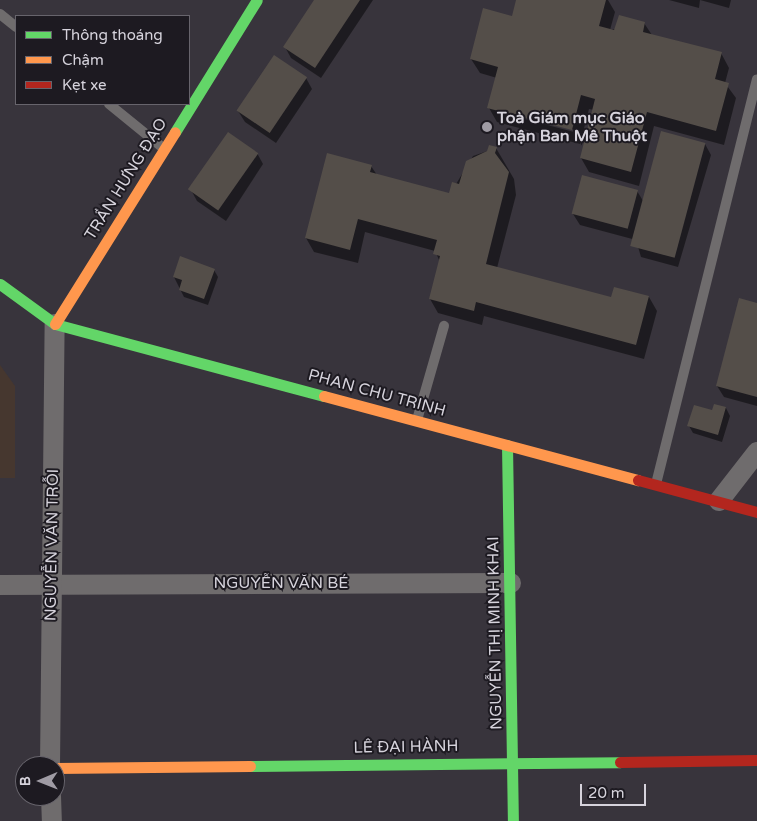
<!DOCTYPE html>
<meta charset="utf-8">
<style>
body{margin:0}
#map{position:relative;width:757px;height:821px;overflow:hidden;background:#38343c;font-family:"Varela Round",sans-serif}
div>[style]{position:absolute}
.education>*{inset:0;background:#46372f}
.shadow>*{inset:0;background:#0007}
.building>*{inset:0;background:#544e49;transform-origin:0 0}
.lane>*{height:10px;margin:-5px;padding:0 5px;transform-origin:5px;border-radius:5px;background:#6f6c6d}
.street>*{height:20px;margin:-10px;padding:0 10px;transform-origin:10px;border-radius:10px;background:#6f6c6d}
.fast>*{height:11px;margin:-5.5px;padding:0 5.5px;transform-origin:5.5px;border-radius:5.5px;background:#63d668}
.slow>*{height:11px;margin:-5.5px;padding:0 5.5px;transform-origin:5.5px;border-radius:5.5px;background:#ff974d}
.jam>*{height:11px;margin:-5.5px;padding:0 5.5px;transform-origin:5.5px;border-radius:5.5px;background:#b3261e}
.dots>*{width:14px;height:14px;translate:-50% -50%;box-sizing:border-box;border:2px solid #1d1a21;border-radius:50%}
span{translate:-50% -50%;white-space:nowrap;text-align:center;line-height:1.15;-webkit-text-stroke:4px #1d1a21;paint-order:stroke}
.poi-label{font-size:16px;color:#d6d3dc;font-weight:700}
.left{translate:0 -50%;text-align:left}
.street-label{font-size:16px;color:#d6d3dc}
.legend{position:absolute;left:15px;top:15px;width:175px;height:90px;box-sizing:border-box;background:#1d1a21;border:1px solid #67646c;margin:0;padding:6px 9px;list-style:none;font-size:15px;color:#d6d3dc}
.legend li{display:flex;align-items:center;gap:10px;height:25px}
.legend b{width:25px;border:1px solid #67646c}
.north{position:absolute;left:15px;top:756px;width:50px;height:50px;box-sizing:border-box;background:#1d1a21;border:1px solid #67646c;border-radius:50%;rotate:269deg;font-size:14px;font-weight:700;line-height:20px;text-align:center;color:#d6d3dc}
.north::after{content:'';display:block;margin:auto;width:18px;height:22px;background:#9f9ba4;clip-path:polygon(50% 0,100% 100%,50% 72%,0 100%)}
.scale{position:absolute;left:580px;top:784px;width:66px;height:22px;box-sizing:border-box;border:2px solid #d6d3dc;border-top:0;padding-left:6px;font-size:15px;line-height:18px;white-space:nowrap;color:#d6d3dc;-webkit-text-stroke:4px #1d1a21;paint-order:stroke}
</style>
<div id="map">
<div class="education">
<i style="clip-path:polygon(0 365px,15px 386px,15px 478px,0 478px)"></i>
</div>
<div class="shadow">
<i style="clip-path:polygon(316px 0,373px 0,321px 78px,291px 58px,285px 47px)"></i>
<i style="clip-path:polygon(evenodd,517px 0,608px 0,615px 12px,610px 30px,644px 23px,652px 35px,721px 53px,729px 68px,725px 83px,736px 98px,724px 145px,654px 126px,639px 186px,589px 172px,581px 158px,594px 110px,589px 109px,580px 144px,497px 122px,489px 108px,497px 78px,480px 73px,471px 59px,513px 17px,517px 0,498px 109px,579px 131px,578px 133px,498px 112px,498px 109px)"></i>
<i style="clip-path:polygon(669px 0,731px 0,729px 8px,700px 0,699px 8px)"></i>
<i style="clip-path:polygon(306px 78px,312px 89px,276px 143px,245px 122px,238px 111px)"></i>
<i style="clip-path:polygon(705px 144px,711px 155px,678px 267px,641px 257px,636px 240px,580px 225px,573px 214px,637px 191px,645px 204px)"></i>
<i style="clip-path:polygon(496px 148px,514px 179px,516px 195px,497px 268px,612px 299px,649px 297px,657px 311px,644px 359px,484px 316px,482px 325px,438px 313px,430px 299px,440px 262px,435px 251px,365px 232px,358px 263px,314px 252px,306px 238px,371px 166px,377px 175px,450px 194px,473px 156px)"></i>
<i style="clip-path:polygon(257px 153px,263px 164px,226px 221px,197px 201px,191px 190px)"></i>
<i style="clip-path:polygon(214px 270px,218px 277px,208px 305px,184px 297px,174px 277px)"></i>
<i style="clip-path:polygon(757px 304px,757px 406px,724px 397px,717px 386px)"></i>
<i style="clip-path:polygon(715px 405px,726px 408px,730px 416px,722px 442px,693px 433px,689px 426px,713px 412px)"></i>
</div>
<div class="building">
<i style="clip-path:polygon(314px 0,360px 0,315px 68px,283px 47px)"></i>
<i style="clip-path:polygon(516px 0,606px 0,599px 26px,614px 30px,619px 15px,645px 22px,643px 32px,722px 52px,715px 79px,729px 83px,716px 131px,647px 112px,631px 172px,580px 158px,595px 99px,581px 95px,572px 130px,487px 108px,498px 67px,470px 59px,483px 8px,512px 16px)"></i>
<i style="left:274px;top:55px;width:40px;height:67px;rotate:34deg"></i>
<i style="left:661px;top:131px;width:46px;height:119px;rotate:15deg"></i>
<i style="left:228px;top:132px;width:37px;height:70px;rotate:35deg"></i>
<i style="clip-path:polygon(489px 145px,497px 147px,495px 153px,509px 172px,486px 264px,611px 297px,614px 287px,649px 296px,636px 345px,476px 302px,474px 311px,429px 299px,440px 256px,433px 254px,437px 240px,358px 219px,350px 250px,305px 238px,327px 153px,372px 165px,370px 172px,449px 193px,452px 182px,459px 184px,466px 161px,487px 151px)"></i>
<i style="left:582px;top:175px;width:58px;height:40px;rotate:15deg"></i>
<i style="clip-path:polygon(180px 256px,215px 269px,204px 299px,179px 290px,182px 280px,173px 277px)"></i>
<i style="clip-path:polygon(739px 298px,757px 303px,757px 397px,716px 386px)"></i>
<i style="clip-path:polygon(714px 404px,726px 407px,718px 435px,687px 426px,694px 405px,712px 410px)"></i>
</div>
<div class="lane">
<i style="left:0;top:14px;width:21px;rotate:39deg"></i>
<i style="left:109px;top:104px;width:70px;rotate:39.2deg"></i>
<i style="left:417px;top:420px;width:98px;rotate:-74deg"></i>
<i style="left:656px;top:484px;width:417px;rotate:-76deg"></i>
</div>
<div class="street">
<i style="left:719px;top:501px;width:62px;rotate:-52.2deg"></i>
<i style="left:0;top:585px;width:511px;rotate:-0.22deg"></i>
<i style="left:50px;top:766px;width:442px;rotate:-89.4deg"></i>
<i style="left:51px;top:796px;width:25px;rotate:88deg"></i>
</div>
<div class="fast">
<i style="left:175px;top:132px;width:155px;rotate:-58.2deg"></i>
<i style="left:0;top:284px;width:68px;rotate:36deg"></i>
<i style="left:55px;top:324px;width:278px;rotate:15deg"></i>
<i style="left:507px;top:445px;width:376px;rotate:89.1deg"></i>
<i style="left:250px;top:766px;width:370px;rotate:-0.6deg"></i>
</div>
<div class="slow">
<i style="left:55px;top:324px;width:226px;rotate:-58deg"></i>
<i style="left:324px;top:396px;width:325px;rotate:15deg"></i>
<i style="left:55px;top:768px;width:195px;rotate:-0.6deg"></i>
</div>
<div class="jam">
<i style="left:638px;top:480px;width:123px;rotate:15.1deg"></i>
<i style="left:620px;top:762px;width:137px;rotate:-0.8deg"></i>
</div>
<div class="dots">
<i style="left:487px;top:127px;background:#9f9ba4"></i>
</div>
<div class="poi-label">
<span class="left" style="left:497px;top:127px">Toà Giám mục Giáo<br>phận Ban Mê Thuột</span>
</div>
<div class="street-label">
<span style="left:126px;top:179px;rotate:-58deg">TRẦN HƯNG ĐẠO</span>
<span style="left:377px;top:393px;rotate:15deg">PHAN CHU TRINH</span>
<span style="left:52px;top:545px;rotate:-89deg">NGUYỄN VĂN TRỖI</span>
<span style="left:281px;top:583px">NGUYỄN VĂN BÉ</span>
<span style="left:495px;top:633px;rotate:-91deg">NGUYỄN THỊ MINH KHAI</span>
<span style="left:406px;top:747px;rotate:-1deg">LÊ ĐẠI HÀNH</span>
</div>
<ul class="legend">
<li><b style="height:6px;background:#63d668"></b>Thông thoáng</li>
<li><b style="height:6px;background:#ff974d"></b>Chậm</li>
<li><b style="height:6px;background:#b3261e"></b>Kẹt xe</li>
</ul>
<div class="north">B</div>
<div class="scale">20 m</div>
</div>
